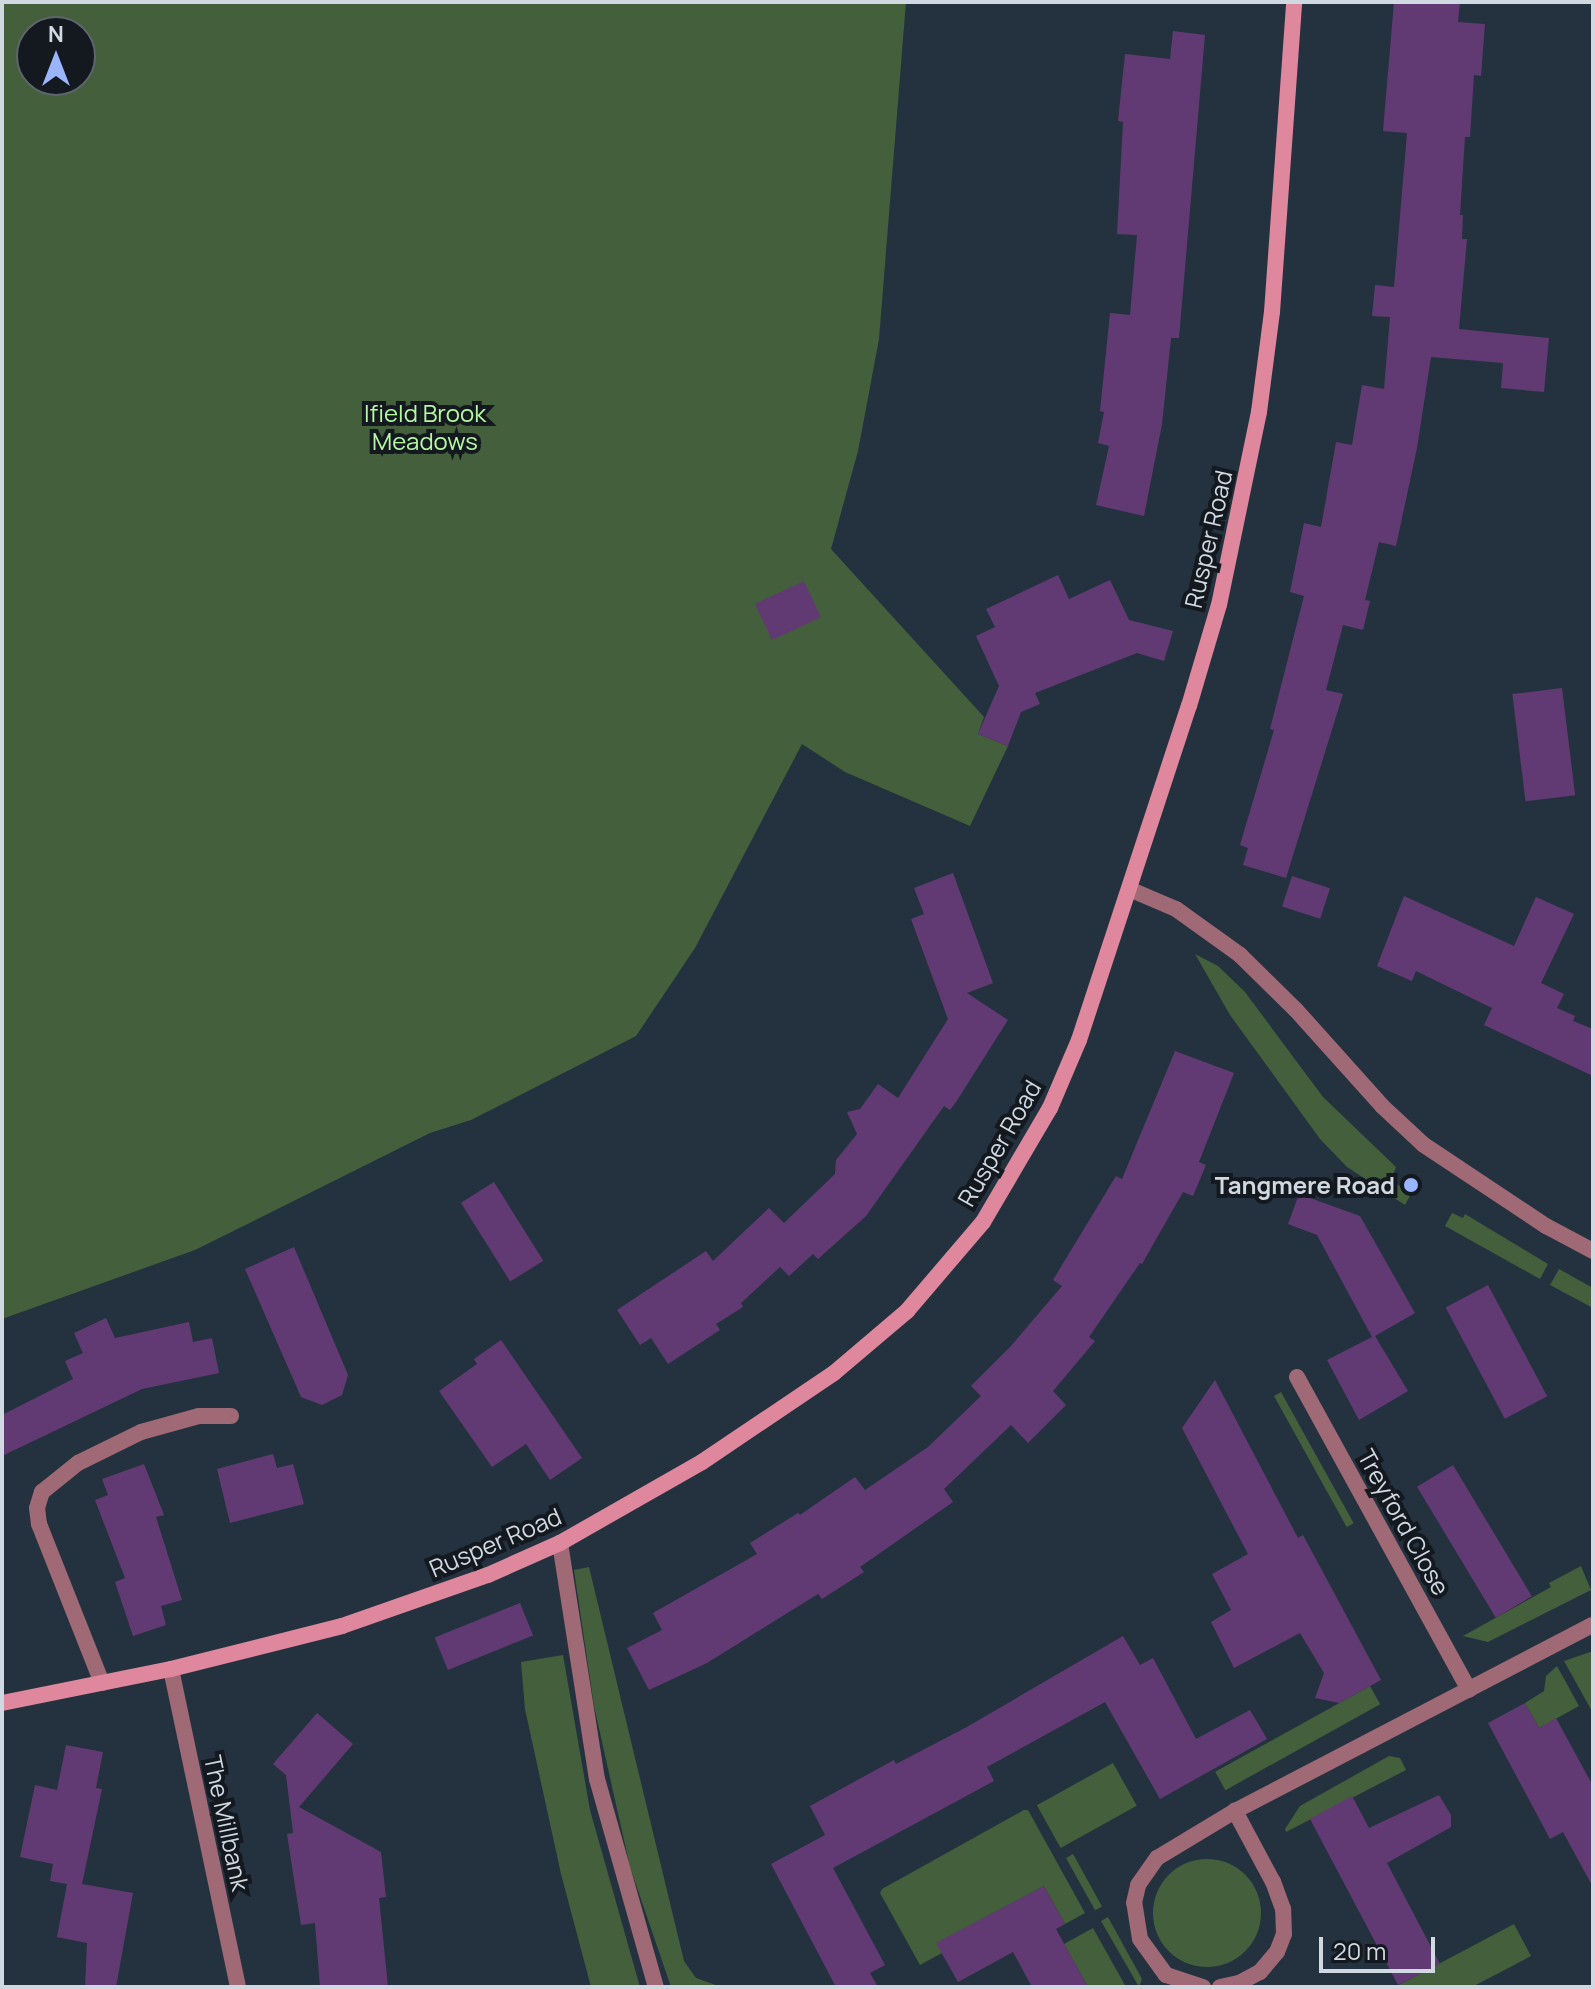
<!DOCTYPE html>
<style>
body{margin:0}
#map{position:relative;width:1595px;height:1989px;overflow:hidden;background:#24323f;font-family:Manrope,sans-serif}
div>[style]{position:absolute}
.green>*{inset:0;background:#435f3b;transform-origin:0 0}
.round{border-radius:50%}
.building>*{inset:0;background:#623a73;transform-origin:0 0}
.lane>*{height:16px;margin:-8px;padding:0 8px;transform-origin:8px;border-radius:8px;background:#a06976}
.street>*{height:16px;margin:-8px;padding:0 8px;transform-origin:8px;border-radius:8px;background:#a06976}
.secondary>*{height:16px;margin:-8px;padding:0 8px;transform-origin:8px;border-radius:8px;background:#df879d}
.dots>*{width:22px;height:22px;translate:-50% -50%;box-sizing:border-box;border:4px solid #13191f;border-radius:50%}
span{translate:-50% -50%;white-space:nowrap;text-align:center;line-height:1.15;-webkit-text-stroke:8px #13191f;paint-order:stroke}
.park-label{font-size:24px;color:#b5f7a1}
.street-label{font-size:24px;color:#d0d8e1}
.poi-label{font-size:24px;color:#d0d8e1;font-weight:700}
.right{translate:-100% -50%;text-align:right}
.frame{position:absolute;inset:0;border:4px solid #d0d8e1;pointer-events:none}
.north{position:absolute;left:16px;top:16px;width:80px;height:80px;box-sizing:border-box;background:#13191f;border:2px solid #5f656d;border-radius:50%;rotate:0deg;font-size:22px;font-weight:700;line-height:32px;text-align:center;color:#d0d8e1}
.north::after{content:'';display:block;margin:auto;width:28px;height:36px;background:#99b5fd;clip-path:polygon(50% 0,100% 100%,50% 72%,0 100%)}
.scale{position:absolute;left:1319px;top:1937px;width:116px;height:36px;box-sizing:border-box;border:4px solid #d0d8e1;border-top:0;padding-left:10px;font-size:24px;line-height:28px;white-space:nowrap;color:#d0d8e1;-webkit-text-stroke:6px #13191f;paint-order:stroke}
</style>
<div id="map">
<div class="green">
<i style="clip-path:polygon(evenodd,2px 2px,906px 2px,879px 339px,858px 451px,831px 549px,984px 717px,978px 734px,1008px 746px,970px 826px,845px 772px,802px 744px,695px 948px,636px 1036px,471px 1120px,430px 1133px,195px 1250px,2px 1319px,2px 2px,32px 32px,80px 32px,80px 80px,32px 80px,32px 32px)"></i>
<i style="clip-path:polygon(1195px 954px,1218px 966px,1245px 992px,1323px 1097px,1396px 1167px,1391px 1180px,1411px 1194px,1405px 1205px,1347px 1167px,1320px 1139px,1230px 1015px)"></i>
<i style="clip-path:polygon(1452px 1213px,1463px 1218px,1465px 1214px,1548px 1264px,1540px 1279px,1445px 1226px)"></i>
<i style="clip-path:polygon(1559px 1269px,1593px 1288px,1593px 1308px,1550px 1285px)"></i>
<i style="left:1281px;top:1392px;width:150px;height:8px;rotate:61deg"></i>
<i style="clip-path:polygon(1581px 1566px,1591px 1590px,1488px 1642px,1463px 1636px,1551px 1587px,1549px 1583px)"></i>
<i style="clip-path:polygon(589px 1567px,684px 1961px,696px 1978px,721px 1987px,671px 1987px,630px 1867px,594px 1706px,574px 1570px)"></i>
<i style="clip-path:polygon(1593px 1651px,1593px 1713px,1564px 1661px)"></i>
<i style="clip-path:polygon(563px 1655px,590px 1810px,640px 1987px,591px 1987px,561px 1874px,525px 1709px,521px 1662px)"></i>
<i style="clip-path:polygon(1557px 1666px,1579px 1706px,1539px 1728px,1525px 1703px,1544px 1691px,1546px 1676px)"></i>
<i style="left:1370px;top:1686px;width:21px;height:177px;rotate:61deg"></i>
<i style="clip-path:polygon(1389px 1756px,1400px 1758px,1406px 1770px,1286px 1832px,1285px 1829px,1300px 1806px)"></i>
<i style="left:1113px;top:1763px;width:49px;height:87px;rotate:61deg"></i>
<i style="clip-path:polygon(1024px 1810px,1028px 1810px,1085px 1913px,1065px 1924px,1044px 1886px,937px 1943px,942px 1953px,920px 1965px,880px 1893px,882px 1889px)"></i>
<i style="left:1073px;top:1854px;width:60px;height:8px;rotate:61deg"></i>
<i class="round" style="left:1153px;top:1859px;width:108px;height:108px"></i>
<i style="clip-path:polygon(1108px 1917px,1142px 1979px,1139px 1987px,1101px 1921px)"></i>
<i style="clip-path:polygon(1514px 1924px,1531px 1956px,1472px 1987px,1395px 1987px)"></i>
<i style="clip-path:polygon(1093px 1928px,1126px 1987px,1088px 1987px,1064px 1944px)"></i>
</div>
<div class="building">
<i style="clip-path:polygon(1394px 2px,1460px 2px,1458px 22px,1485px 24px,1481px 76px,1474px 75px,1470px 137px,1465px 137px,1460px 215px,1463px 215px,1462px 239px,1467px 239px,1459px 329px,1549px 338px,1544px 392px,1501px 388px,1503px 363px,1431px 357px,1417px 448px,1396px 546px,1379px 542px,1365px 600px,1370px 601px,1363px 630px,1343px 625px,1326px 690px,1343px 694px,1286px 878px,1243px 865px,1248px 848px,1240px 845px,1274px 730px,1270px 729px,1304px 596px,1290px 592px,1304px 523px,1321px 527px,1336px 442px,1352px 445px,1362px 385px,1384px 389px,1390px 317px,1372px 316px,1375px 285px,1394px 287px,1407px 133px,1383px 131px)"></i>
<i style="clip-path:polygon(1173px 31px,1205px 35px,1179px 338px,1171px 338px,1162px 424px,1144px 516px,1096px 505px,1109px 446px,1098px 443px,1104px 412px,1100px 411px,1110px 313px,1130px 315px,1137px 235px,1117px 234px,1123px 122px,1118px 121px,1125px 54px,1170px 59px)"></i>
<i style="clip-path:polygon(1058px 575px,1069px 599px,1110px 580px,1129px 620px,1173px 631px,1164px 661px,1137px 653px,1035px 693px,1040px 704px,1021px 712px,1008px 746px,978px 734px,999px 686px,976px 636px,995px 627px,986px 609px)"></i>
<i style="left:804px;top:581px;width:40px;height:54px;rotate:65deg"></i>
<i style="left:1562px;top:688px;width:108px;height:50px;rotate:83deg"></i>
<i style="clip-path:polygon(953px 873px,993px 983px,967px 993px,1008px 1020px,956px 1102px,950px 1110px,944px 1106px,866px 1216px,818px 1259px,813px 1254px,789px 1276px,780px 1267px,741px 1303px,743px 1307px,716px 1324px,720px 1330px,668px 1364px,651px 1338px,640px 1345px,617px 1310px,706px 1251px,713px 1261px,769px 1208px,784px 1223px,835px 1174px,836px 1160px,857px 1134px,847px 1112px,860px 1109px,878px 1084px,898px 1098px,948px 1019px,911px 919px,924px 914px,914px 888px)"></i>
<i style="left:1292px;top:876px;width:40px;height:32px;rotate:18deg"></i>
<i style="clip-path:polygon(1404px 896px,1514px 946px,1536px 897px,1574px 914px,1541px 983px,1564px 994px,1557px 1008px,1575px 1016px,1573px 1021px,1593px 1029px,1593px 1076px,1484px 1025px,1492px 1008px,1416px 971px,1412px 981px,1377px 966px)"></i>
<i style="clip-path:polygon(1175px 1051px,1234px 1073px,1199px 1162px,1206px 1165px,1193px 1196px,1183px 1192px,1142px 1264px,1140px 1263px,1089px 1337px,1095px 1341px,1053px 1391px,1066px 1405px,1028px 1443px,1011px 1425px,944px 1489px,953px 1502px,860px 1567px,864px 1572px,822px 1599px,818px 1594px,707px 1663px,649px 1690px,627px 1648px,662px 1630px,653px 1613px,757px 1554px,750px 1543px,798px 1513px,800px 1515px,855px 1477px,865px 1490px,928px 1447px,981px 1396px,971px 1386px,1011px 1346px,1062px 1286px,1053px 1280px,1116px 1176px,1122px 1179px)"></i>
<i style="left:494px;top:1182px;width:93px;height:39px;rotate:58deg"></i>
<i style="clip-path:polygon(1299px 1194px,1360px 1216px,1415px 1313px,1375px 1336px,1408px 1391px,1359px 1420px,1327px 1360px,1372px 1337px,1317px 1235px,1288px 1224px)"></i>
<i style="clip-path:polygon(294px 1247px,348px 1375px,342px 1395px,322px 1405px,301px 1397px,245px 1269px)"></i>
<i style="left:1488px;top:1285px;width:126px;height:48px;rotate:62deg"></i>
<i style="clip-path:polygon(106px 1318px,115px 1338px,189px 1322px,193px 1342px,212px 1338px,219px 1373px,142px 1389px,2px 1456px,2px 1415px,73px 1379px,65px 1361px,83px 1353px,74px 1333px)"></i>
<i style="clip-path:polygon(501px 1340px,582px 1458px,550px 1480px,526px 1444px,492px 1467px,439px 1391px,477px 1364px,474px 1359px)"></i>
<i style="clip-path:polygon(1215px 1380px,1298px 1538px,1303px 1535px,1381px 1680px,1339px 1703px,1315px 1698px,1324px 1673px,1300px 1633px,1234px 1668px,1211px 1622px,1231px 1610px,1212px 1574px,1248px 1554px,1182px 1428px)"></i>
<i style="clip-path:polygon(273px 1454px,277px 1468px,293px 1464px,304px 1504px,230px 1523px,217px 1469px)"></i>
<i style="clip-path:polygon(144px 1464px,164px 1515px,156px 1517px,182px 1600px,161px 1606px,166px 1625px,133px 1636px,115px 1582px,125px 1578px,95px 1500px,108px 1495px,102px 1479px)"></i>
<i style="left:1453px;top:1465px;width:153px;height:42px;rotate:59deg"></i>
<i style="left:520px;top:1603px;width:35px;height:92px;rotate:68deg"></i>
<i style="clip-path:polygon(1123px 1636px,1140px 1665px,1153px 1658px,1196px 1739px,1250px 1710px,1267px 1739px,1160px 1799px,1105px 1702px,987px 1767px,994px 1781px,833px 1868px,885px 1965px,870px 1973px,878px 1987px,836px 1987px,771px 1864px,825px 1835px,810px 1806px,894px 1760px,896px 1764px,965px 1728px)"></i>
<i style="clip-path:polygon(1525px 1703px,1539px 1728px,1556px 1718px,1593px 1786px,1593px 1887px,1563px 1832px,1550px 1839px,1488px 1723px)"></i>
<i style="clip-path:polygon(317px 1713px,353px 1744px,299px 1807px,381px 1852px,386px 1897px,379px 1898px,388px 1987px,320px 1987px,315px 1923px,301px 1925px,287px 1834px,293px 1833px,286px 1775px,273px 1764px)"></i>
<i style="clip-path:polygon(66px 1745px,103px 1752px,96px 1788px,102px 1789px,82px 1884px,133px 1893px,116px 1987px,85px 1987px,87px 1943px,57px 1937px,67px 1884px,50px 1881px,53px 1864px,20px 1857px,35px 1785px,57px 1790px)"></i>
<i style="clip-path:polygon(1439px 1795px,1451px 1815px,1451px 1827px,1387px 1863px,1440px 1964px,1398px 1985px,1310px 1819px,1352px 1796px,1369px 1828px)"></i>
<i style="clip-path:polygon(1044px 1886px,1065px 1924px,1056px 1929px,1088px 1987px,1032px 1987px,1013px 1952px,958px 1982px,936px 1943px)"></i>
</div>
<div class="lane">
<i style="left:560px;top:1543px;width:239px;rotate:81.1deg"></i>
<i style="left:597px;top:1779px;width:216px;rotate:74.2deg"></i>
</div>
<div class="street">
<i style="left:1129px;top:889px;width:51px;rotate:23.1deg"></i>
<i style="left:1176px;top:909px;width:79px;rotate:35.7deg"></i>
<i style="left:1240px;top:955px;width:78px;rotate:44.5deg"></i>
<i style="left:1296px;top:1010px;width:129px;rotate:48.1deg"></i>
<i style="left:1382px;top:1106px;width:57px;rotate:42.9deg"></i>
<i style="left:1424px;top:1145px;width:146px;rotate:33.6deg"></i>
<i style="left:1546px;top:1226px;width:53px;rotate:28deg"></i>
<i style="left:1297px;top:1377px;width:357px;rotate:61.2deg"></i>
<i style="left:171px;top:1669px;width:325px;rotate:78.1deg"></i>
<i style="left:102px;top:1683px;width:171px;rotate:-111.6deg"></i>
<i style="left:39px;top:1524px;width:16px;rotate:-97deg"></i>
<i style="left:37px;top:1508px;width:17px;rotate:-73deg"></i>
<i style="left:42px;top:1492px;width:46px;rotate:-38.9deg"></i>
<i style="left:78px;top:1463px;width:70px;rotate:-26.2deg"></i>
<i style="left:141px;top:1432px;width:60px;rotate:-15.4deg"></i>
<i style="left:199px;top:1416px;width:32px"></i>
<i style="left:1203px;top:1987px;width:39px;rotate:-162deg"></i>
<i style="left:1166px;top:1975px;width:44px;rotate:-125.8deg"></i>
<i style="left:1140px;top:1939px;width:36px;rotate:-99deg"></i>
<i style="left:1134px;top:1903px;width:18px;rotate:-77deg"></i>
<i style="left:1138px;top:1885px;width:33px;rotate:-55deg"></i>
<i style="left:1157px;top:1858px;width:91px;rotate:-31.1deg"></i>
<i style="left:1235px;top:1811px;width:403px;rotate:-27.5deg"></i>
<i style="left:1220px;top:1987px;width:19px;rotate:-12deg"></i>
<i style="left:1239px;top:1983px;width:24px;rotate:-28deg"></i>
<i style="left:1260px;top:1972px;width:26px;rotate:-50deg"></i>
<i style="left:1277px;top:1952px;width:19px;rotate:-69deg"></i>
<i style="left:1284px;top:1934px;width:25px;rotate:-92deg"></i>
<i style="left:1283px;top:1909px;width:29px;rotate:-110deg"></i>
<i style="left:1273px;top:1882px;width:81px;rotate:-118.2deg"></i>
</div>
<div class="secondary">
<i style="left:2px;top:1703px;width:172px;rotate:-11.4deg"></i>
<i style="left:171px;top:1669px;width:176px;rotate:-14.1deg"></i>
<i style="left:342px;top:1626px;width:155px;rotate:-19.3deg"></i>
<i style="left:488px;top:1575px;width:79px;rotate:-24deg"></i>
<i style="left:560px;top:1543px;width:163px;rotate:-29.7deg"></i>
<i style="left:702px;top:1462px;width:159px;rotate:-34deg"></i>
<i style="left:834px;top:1373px;width:96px;rotate:-40.3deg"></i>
<i style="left:907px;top:1311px;width:117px;rotate:-49.5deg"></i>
<i style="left:983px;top:1222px;width:132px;rotate:-59.6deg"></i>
<i style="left:1050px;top:1108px;width:74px;rotate:-66.9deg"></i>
<i style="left:1079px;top:1040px;width:352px;rotate:-71.8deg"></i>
<i style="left:1189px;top:706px;width:105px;rotate:-73.5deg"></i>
<i style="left:1219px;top:605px;width:197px;rotate:-78.3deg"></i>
<i style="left:1259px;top:412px;width:101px;rotate:-82.6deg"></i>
<i style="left:1272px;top:312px;width:311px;rotate:-85.9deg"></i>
</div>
<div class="dots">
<i style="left:1411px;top:1185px;background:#99b5fd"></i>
</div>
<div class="park-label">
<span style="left:425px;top:427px">Ifield Brook<br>Meadows</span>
</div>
<div class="street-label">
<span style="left:1208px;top:539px;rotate:-77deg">Rusper Road</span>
<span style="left:999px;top:1143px;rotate:-60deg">Rusper Road</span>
<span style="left:1404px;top:1522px;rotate:61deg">Treyford Close</span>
<span style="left:495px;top:1542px;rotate:-23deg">Rusper Road</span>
<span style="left:227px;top:1823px;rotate:78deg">The Millbank</span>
</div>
<div class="poi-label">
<span class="right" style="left:1395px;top:1185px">Tangmere Road</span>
</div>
<div class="frame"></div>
<div class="north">N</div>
<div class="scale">20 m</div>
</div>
